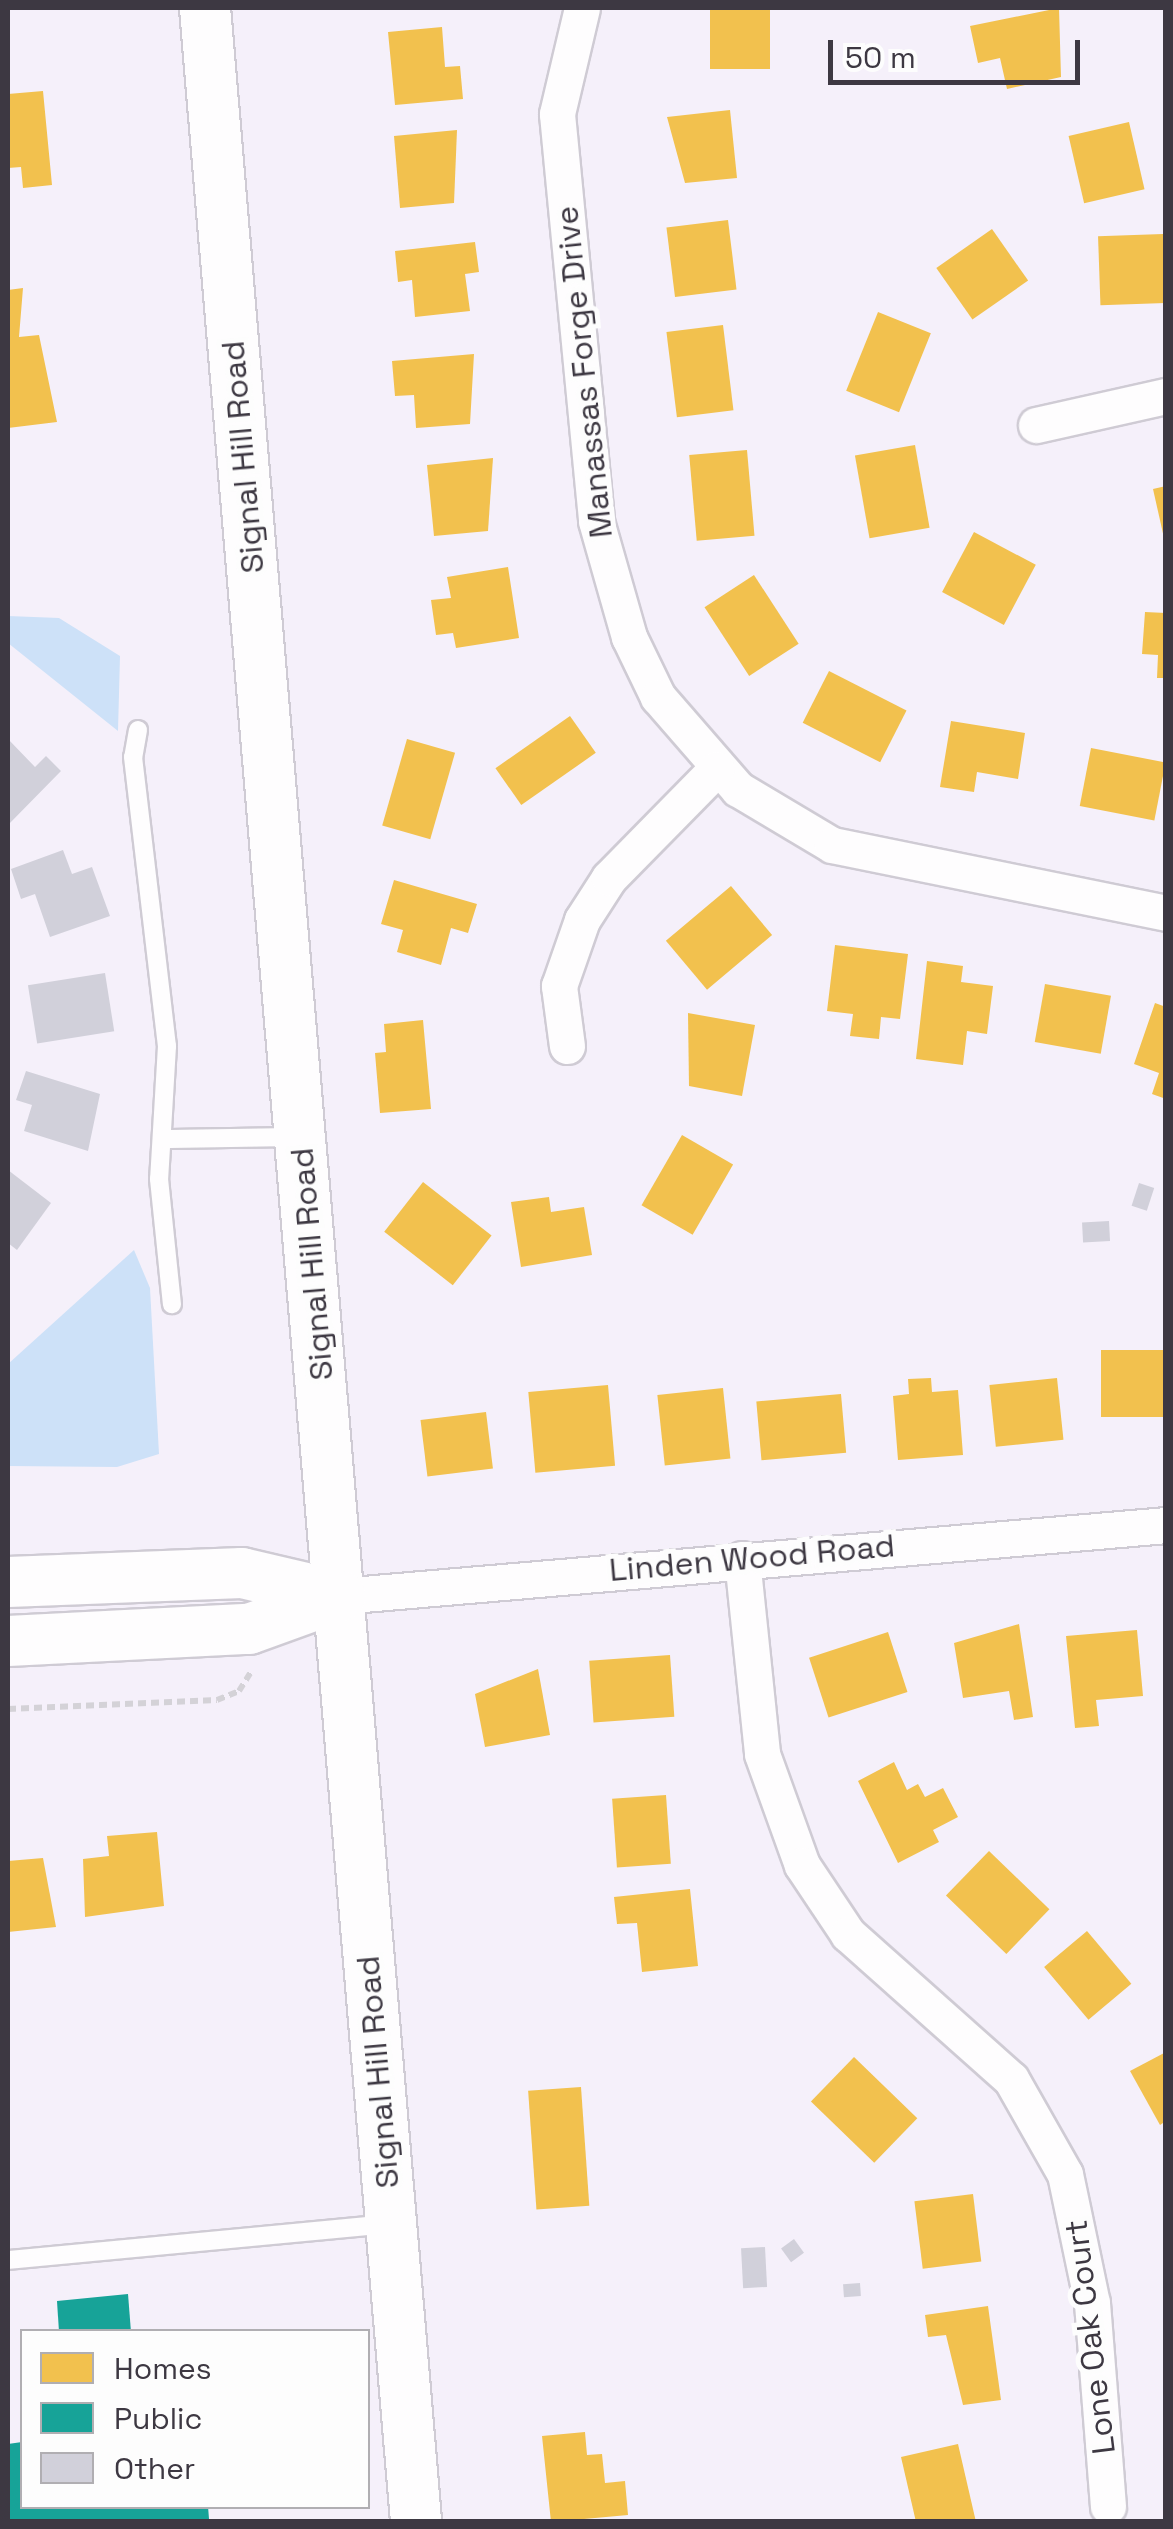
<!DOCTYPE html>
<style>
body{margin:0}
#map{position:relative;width:1173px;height:2529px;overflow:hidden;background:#f5f0fa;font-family:"Space Grotesk",sans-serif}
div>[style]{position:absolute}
.water>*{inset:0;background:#cde1f8}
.homes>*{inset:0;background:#f2c14e;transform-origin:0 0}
.public>*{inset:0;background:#17a398}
.building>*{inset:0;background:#d1d0da;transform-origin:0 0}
.path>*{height:6px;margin-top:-3px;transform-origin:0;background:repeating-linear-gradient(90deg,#d4d2d7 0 8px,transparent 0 13px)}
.roads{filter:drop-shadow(2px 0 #cfcbd4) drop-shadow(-2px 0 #cfcbd4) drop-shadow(0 2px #cfcbd4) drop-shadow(0 -2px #cfcbd4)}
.lane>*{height:18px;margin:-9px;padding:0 9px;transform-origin:9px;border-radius:9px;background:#fefdfe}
.street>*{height:35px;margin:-17.5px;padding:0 17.5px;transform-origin:17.5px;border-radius:17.5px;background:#fefdfe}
.secondary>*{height:50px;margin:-25px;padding:0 25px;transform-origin:25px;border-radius:25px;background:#fefdfe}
span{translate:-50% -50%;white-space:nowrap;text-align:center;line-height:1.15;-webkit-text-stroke:10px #fdfdfd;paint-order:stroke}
.street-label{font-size:32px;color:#3d3842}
.frame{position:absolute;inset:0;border:10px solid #3d3842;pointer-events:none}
.legend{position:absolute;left:20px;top:2329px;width:350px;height:180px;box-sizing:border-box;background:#fdfdfd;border:2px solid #b0aeb2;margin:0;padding:12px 18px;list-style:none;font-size:30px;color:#3d3842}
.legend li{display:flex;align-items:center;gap:20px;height:50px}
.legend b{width:50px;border:2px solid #b0aeb2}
.scale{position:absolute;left:828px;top:40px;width:252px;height:45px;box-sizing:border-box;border:5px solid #3d3842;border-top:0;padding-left:12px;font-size:30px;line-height:35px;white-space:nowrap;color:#3d3842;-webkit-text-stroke:8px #fdfdfd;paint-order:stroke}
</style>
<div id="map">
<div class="water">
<i style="clip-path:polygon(8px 616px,59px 618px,120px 656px,118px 731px,8px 643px)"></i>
<i style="clip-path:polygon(134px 1250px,150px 1288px,159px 1454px,117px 1467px,8px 1466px,8px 1364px)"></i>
</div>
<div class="homes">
<i style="left:710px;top:8px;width:60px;height:61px"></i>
<i style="clip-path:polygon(1059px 8px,1061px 77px,1007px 89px,1000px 58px,978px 63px,970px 26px)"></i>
<i style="clip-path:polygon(442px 27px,445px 67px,460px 66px,463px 99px,395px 105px,388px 32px)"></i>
<i style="clip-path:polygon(43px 91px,52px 185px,23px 188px,21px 167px,8px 168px,8px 94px)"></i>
<i style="clip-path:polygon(730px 110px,737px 178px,685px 183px,667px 117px)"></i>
<i style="left:1129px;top:122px;width:69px;height:62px;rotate:77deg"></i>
<i style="clip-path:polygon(457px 130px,454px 203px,400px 208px,394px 136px)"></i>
<i style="left:728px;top:220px;width:70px;height:62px;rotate:83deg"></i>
<i style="left:992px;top:229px;width:63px;height:68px;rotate:55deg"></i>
<i style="left:1163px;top:234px;width:69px;height:65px;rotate:88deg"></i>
<i style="clip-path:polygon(475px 242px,479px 272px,465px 274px,470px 311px,415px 317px,412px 280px,398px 282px,395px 251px)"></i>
<i style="clip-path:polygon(23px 288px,19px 337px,39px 335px,57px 422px,8px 428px,8px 290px)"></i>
<i style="left:878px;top:312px;width:57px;height:85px;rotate:22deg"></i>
<i style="left:723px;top:325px;width:86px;height:57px;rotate:83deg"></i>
<i style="clip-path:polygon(474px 354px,470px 424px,416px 428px,414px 395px,395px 396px,392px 361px)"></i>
<i style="left:915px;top:445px;width:84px;height:61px;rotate:80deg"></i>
<i style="left:747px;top:450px;width:86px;height:58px;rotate:85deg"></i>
<i style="clip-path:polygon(493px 458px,488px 531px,434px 536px,427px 465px)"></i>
<i style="clip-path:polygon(1166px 486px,1166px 538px,1164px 538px,1153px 489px)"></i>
<i style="left:974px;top:532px;width:70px;height:68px;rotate:28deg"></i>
<i style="clip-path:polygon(508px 567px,519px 638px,456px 648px,453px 633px,436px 635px,431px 600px,451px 598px,447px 577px)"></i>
<i style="left:754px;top:575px;width:82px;height:59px;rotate:57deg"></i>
<i style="clip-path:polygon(1145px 612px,1166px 613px,1166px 678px,1157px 678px,1158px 655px,1142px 654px)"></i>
<i style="left:829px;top:671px;width:87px;height:58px;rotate:27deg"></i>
<i style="left:570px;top:716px;width:45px;height:91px;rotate:55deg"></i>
<i style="clip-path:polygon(951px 721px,1025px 733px,1018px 779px,977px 772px,974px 792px,940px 787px)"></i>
<i style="left:407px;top:739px;width:50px;height:90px;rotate:16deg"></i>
<i style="left:1091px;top:748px;width:76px;height:59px;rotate:11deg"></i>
<i style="clip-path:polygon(394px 880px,477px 904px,468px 933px,451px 928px,441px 965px,397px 952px,403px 930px,381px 924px)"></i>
<i style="left:731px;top:886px;width:64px;height:85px;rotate:50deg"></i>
<i style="clip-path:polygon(835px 945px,908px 954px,900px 1019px,881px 1017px,879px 1039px,850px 1036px,853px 1014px,827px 1011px)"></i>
<i style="clip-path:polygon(927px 961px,963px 966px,961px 982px,993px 986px,987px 1034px,967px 1031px,963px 1065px,916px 1059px)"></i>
<i style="left:1045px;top:984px;width:67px;height:59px;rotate:10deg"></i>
<i style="clip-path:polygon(1155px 1003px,1166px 1007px,1166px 1099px,1152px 1094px,1159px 1073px,1134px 1064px)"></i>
<i style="clip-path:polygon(688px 1013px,755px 1025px,742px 1096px,689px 1086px)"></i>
<i style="clip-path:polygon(423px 1020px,431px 1109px,380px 1113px,375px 1053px,386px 1052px,384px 1024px)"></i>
<i style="left:682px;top:1135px;width:59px;height:81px;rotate:30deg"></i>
<i style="left:423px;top:1182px;width:87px;height:63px;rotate:38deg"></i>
<i style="clip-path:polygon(549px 1197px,551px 1212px,584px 1207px,592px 1255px,521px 1267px,511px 1202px)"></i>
<i style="left:1166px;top:1350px;width:67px;height:65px;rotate:90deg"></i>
<i style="clip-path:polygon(931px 1378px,932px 1392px,958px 1390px,963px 1455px,898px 1460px,893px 1396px,909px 1394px,908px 1379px)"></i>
<i style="left:1057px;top:1378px;width:62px;height:68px;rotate:84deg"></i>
<i style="left:608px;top:1385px;width:81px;height:80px;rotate:85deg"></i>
<i style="left:723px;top:1388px;width:71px;height:66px;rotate:84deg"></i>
<i style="left:841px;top:1394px;width:59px;height:85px;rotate:85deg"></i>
<i style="left:486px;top:1412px;width:57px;height:66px;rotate:83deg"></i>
<i style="clip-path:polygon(1019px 1624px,1033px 1717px,1014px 1720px,1009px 1691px,963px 1698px,954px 1643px)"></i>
<i style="clip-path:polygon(1137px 1630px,1143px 1696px,1096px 1700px,1099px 1726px,1075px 1728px,1066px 1636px)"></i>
<i style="left:888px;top:1632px;width:63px;height:83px;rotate:72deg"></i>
<i style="left:670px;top:1655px;width:62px;height:81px;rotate:86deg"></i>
<i style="clip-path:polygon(538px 1669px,550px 1735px,485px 1747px,475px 1694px)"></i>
<i style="clip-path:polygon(894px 1762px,907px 1790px,918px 1784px,925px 1797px,943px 1788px,958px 1817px,933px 1830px,939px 1842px,898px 1863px,858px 1781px)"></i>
<i style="left:666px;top:1795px;width:69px;height:54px;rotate:86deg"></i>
<i style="clip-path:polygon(157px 1832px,164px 1906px,85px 1917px,83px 1859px,109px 1856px,107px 1836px)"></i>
<i style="left:989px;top:1851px;width:84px;height:62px;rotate:44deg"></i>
<i style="clip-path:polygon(43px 1858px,56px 1927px,8px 1932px,8px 1861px)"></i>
<i style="clip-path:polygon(690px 1889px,698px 1966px,642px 1972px,637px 1923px,617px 1924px,614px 1897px)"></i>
<i style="left:1087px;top:1931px;width:69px;height:56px;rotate:50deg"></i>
<i style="clip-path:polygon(1166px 2052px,1166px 2121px,1160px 2125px,1130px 2071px)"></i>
<i style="left:854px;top:2057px;width:88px;height:62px;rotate:44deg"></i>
<i style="left:581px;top:2087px;width:119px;height:53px;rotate:86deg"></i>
<i style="left:973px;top:2194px;width:68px;height:59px;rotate:83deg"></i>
<i style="clip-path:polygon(988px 2306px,1001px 2400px,963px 2405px,946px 2335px,928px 2337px,925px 2315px)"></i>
<i style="clip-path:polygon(585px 2432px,587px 2455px,602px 2454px,605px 2483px,625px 2481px,628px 2515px,551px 2522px,542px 2436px)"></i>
<i style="clip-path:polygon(958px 2444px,976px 2522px,916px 2522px,901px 2457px)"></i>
</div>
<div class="public">
<i style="clip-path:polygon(128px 2294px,131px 2332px,59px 2332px,57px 2301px)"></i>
<i style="clip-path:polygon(22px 2442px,22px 2506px,208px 2506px,209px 2519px,8px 2522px,8px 2444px)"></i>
</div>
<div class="building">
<i style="clip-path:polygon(8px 739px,35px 767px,46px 756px,61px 771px,8px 825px)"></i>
<i style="clip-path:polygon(63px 850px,72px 874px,92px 867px,110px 916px,50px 937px,35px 894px,21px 899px,11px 869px)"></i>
<i style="left:105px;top:973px;width:59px;height:78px;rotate:81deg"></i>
<i style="clip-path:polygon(26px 1071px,100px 1094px,88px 1151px,24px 1131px,32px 1105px,16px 1100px)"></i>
<i style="clip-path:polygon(8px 1170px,51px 1203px,17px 1250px,8px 1243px)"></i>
<i style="left:1139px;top:1183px;width:16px;height:24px;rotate:18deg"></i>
<i style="left:1109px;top:1221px;width:20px;height:27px;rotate:87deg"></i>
<i style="left:794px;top:2239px;width:17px;height:16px;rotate:54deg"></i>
<i style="left:765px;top:2247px;width:40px;height:24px;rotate:87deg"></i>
<i style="left:860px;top:2283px;width:13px;height:17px;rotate:86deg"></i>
</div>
<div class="path">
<i style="left:8px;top:1709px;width:209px;rotate:-2.5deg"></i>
<i style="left:217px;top:1700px;width:24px;rotate:-22deg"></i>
<i style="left:239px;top:1691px;width:25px;rotate:-58deg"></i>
</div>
<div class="roads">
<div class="lane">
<i style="left:138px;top:730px;width:27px;rotate:100deg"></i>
<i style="left:133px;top:757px;width:291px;rotate:83.3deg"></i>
<i style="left:167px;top:1046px;width:133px;rotate:93.4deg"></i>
<i style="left:159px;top:1179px;width:126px;rotate:84.1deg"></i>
<i style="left:164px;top:1139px;width:134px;rotate:-0.9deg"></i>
<i style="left:8px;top:2260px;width:384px;rotate:-5.4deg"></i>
</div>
<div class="street">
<i style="left:582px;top:8px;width:109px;rotate:103.3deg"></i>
<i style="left:557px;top:114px;width:409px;rotate:84.5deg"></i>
<i style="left:596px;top:521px;width:121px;rotate:74.1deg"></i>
<i style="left:629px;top:637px;width:67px;rotate:64.2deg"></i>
<i style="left:658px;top:697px;width:122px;rotate:49deg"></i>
<i style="left:738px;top:789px;width:109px;rotate:30.8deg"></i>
<i style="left:832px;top:845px;width:341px;rotate:11.5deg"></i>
<i style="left:1036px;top:425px;width:133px;rotate:-12.6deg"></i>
<i style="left:567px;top:1046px;width:61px;rotate:-97.6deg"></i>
<i style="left:559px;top:986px;width:70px;rotate:-70.8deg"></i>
<i style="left:582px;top:920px;width:50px;rotate:-57.3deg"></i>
<i style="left:609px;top:878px;width:153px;rotate:-45.5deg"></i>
<i style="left:742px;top:1559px;width:196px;rotate:84.1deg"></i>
<i style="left:762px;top:1754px;width:118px;rotate:70.2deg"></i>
<i style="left:802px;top:1865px;width:83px;rotate:56.3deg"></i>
<i style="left:848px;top:1934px;width:218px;rotate:41.7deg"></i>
<i style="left:1011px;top:2079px;width:109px;rotate:60.4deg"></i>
<i style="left:1065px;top:2174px;width:132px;rotate:78.2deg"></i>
<i style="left:1092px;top:2303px;width:204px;rotate:85.5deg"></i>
<i style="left:340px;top:1596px;width:829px;rotate:-4.91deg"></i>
</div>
<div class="secondary">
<i style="left:205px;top:8px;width:2523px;rotate:85.2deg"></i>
<i style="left:8px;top:1582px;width:234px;rotate:-2.2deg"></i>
<i style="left:242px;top:1573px;width:101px;rotate:13.2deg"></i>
<i style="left:8px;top:1641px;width:241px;rotate:-2.9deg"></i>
<i style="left:249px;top:1629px;width:97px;rotate:-19.9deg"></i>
</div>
</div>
<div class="street-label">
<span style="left:584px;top:372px;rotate:-96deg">Manassas Forge Drive</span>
<span style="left:243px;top:457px;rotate:-95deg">Signal Hill Road</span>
<span style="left:312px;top:1264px;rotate:-95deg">Signal Hill Road</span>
<span style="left:752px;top:1558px;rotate:-5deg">Linden Wood Road</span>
<span style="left:378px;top:2072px;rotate:-95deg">Signal Hill Road</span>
<span style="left:1090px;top:2337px;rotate:-97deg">Lone Oak Court</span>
</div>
<div class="frame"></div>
<ul class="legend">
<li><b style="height:28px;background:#f2c14e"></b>Homes</li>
<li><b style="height:28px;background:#17a398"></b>Public</li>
<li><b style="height:28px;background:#d1d0da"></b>Other</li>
</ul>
<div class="scale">50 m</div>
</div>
